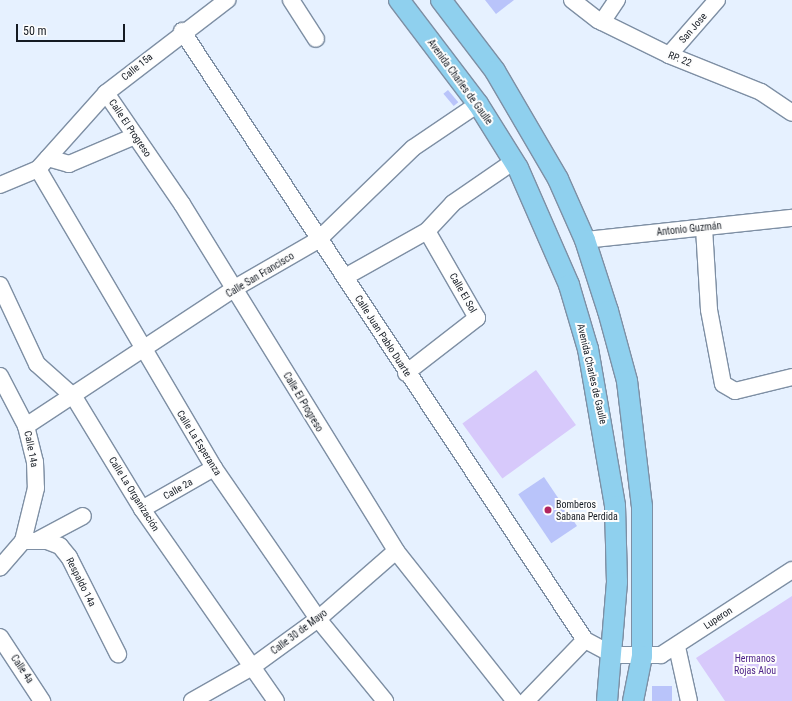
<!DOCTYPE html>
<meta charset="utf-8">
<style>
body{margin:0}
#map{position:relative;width:792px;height:701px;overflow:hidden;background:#e6f1ff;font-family:"Roboto Condensed",sans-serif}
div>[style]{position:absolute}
.green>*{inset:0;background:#d7c9fb;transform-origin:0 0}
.building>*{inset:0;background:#b9c4fa;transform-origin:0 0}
.roads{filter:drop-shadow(1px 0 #7e8fa4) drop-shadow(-1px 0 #7e8fa4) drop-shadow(0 1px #7e8fa4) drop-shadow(0 -1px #7e8fa4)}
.minor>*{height:16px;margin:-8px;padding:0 8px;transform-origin:8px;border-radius:8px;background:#fff}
.major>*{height:20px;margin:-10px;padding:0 10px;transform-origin:10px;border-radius:10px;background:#8fd0ee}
.dots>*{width:11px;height:11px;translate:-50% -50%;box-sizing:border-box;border:2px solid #fdfdfd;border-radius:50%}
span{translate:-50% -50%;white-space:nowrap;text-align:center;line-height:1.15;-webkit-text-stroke:4px #fdfdfd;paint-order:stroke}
.street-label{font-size:10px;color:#151b23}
.poi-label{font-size:10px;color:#151b23}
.left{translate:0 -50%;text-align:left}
.park-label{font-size:10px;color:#4e2489}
.scale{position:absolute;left:16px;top:24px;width:109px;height:18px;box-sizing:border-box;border:2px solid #151b23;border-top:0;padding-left:5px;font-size:12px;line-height:14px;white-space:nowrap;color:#151b23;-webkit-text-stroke:3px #fdfdfd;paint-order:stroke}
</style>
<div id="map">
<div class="green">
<i style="left:536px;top:370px;width:68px;height:91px;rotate:54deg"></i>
<i style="clip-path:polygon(792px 596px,792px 701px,725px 701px,696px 658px)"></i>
</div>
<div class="building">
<i style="clip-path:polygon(485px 0,514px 0,496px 14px)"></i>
<i style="left:448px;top:90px;width:16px;height:6px;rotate:50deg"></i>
<i style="left:544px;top:477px;width:59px;height:31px;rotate:56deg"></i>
<i style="left:652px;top:686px;width:20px;height:15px"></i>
</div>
<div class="roads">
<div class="minor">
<i style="left:291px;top:0;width:46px;rotate:57.3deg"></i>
<i style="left:572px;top:0;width:33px;rotate:38deg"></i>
<i style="left:598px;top:20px;width:79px;rotate:26.2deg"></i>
<i style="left:669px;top:55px;width:99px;rotate:21.9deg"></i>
<i style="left:761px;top:92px;width:37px;rotate:34deg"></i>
<i style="left:602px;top:22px;width:27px;rotate:-56deg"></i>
<i style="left:182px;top:31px;width:730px;rotate:56.51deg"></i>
<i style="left:669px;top:55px;width:73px;rotate:-48.9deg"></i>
<i style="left:106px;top:93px;width:135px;rotate:55.6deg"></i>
<i style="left:182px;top:204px;width:408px;rotate:58.3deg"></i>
<i style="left:396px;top:551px;width:191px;rotate:51.6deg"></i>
<i style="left:48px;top:158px;width:22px;rotate:16deg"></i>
<i style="left:69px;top:164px;width:72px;rotate:-23deg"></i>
<i style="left:38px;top:169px;width:347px;rotate:59.5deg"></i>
<i style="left:214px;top:468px;width:183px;rotate:55.4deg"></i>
<i style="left:318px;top:619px;width:106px;rotate:50.7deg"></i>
<i style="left:0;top:185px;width:41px;rotate:-22.8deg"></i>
<i style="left:38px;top:169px;width:102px;rotate:-48.2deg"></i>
<i style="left:106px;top:93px;width:153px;rotate:-37.5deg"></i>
<i style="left:704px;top:228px;width:82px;rotate:86.5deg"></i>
<i style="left:709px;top:310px;width:75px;rotate:79.3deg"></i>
<i style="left:723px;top:384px;width:14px;rotate:30deg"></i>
<i style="left:735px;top:391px;width:59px;rotate:-13.8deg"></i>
<i style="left:585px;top:240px;width:208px;rotate:-6.1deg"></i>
<i style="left:345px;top:277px;width:94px;rotate:-29.3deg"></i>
<i style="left:427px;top:231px;width:38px;rotate:-47deg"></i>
<i style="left:453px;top:203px;width:74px;rotate:-34.5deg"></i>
<i style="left:0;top:285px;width:87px;rotate:64.9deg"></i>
<i style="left:37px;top:364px;width:50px;rotate:41.7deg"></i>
<i style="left:74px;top:397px;width:131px;rotate:58.7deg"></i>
<i style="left:142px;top:509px;width:234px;rotate:55.1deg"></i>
<i style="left:406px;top:373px;width:90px;rotate:-37.8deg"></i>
<i style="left:477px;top:318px;width:100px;rotate:-119.9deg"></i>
<i style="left:0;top:376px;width:56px;rotate:62.5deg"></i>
<i style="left:26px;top:426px;width:37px;rotate:76deg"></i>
<i style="left:35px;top:462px;width:26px;rotate:88deg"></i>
<i style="left:36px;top:488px;width:55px;rotate:103.8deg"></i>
<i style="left:23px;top:541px;width:35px;rotate:131deg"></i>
<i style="left:26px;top:426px;width:250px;rotate:-33.4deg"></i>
<i style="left:235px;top:288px;width:96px;rotate:-30deg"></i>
<i style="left:318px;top:240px;width:132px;rotate:-44.1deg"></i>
<i style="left:413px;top:148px;width:78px;rotate:-34.1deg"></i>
<i style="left:142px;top:509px;width:83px;rotate:-29.7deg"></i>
<i style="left:23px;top:541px;width:24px"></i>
<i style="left:47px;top:541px;width:14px;rotate:21deg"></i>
<i style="left:60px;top:546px;width:14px;rotate:51deg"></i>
<i style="left:69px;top:557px;width:109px;rotate:63.2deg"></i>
<i style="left:36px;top:541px;width:53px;rotate:-28deg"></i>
<i style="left:0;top:637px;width:77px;rotate:56.7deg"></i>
<i style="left:677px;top:647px;width:55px;rotate:77.5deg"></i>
<i style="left:192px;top:701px;width:69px;rotate:-29.5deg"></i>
<i style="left:252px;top:667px;width:82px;rotate:-36deg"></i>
<i style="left:318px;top:619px;width:103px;rotate:-41.1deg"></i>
<i style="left:526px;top:701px;width:85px;rotate:-46deg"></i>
<i style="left:585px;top:640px;width:32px;rotate:28deg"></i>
<i style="left:613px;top:655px;width:48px"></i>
<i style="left:661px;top:655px;width:156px;rotate:-33deg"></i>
</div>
<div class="major">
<i style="left:399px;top:0;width:131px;rotate:52.8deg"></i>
<i style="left:478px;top:104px;width:75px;rotate:58deg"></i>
<i style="left:518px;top:168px;width:128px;rotate:66.4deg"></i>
<i style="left:569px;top:285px;width:67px;rotate:73.5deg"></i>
<i style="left:588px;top:349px;width:159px;rotate:80.2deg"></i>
<i style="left:615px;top:506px;width:76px;rotate:88.5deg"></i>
<i style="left:617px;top:582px;width:119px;rotate:94.8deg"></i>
<i style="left:441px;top:0;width:89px;rotate:52.7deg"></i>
<i style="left:495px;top:71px;width:125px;rotate:59.7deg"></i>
<i style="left:558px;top:179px;width:67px;rotate:66.1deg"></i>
<i style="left:585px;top:240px;width:75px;rotate:72.1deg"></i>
<i style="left:608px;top:311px;width:73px;rotate:74.8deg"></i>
<i style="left:627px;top:381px;width:126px;rotate:83.2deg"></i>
<i style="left:642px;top:506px;width:150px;rotate:90deg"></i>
<i style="left:642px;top:656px;width:46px;rotate:101.3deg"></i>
</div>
</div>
<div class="dots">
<i style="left:548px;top:510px;background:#b2255f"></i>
</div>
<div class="street-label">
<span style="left:693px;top:28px;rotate:-49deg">San Jose</span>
<span style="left:680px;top:59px;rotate:22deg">RP. 22</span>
<span style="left:137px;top:67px;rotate:-39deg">Calle 15a</span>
<span style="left:460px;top:82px;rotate:54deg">Avenida Charles de Gaulle</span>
<span style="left:130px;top:128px;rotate:56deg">Calle El Progreso</span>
<span style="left:689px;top:229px;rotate:-6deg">Antonio Guzmán</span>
<span style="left:260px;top:275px;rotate:-31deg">Calle San Francisco</span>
<span style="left:463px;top:293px;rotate:60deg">Calle El Sol</span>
<span style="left:383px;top:336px;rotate:57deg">Calle Juan Pablo Duarte</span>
<span style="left:592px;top:374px;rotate:77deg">Avenida Charles de Gaulle</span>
<span style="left:303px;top:402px;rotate:59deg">Calle El Progreso</span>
<span style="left:199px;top:443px;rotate:58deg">Calle La Esperanza</span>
<span style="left:31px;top:449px;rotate:79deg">Calle 14a</span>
<span style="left:178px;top:489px;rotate:-30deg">Calle 2a</span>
<span style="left:134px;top:494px;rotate:58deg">Calle La Organización</span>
<span style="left:81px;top:582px;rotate:63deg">Respaldo 14a</span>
<span style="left:718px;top:618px;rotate:-33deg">Luperon</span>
<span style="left:299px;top:632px;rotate:-37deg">Calle 30 de Mayo</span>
<span style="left:22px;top:669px;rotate:56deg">Calle 4a</span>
</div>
<div class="poi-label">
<span class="left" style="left:556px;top:510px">Bomberos<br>Sabana Perdida</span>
</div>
<div class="park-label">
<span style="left:755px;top:664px">Hermanos<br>Rojas Alou</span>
</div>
<div class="scale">50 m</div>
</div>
